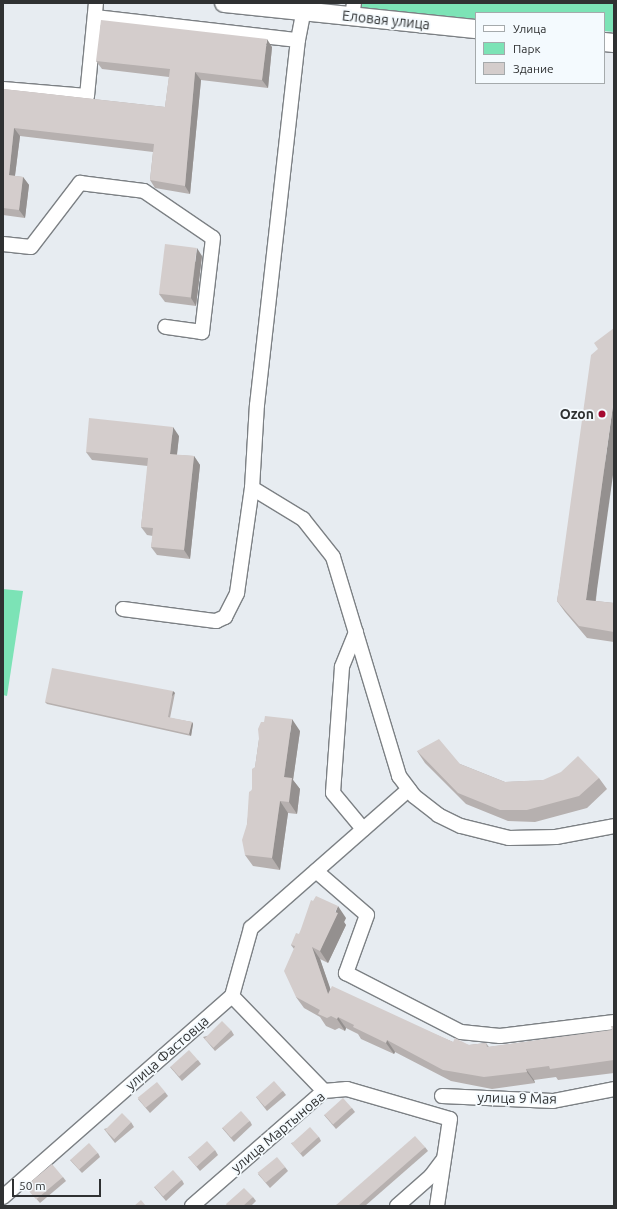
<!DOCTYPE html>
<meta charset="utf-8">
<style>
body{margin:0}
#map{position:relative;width:617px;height:1209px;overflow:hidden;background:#e7ecf1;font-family:Ubuntu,sans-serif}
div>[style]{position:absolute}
.green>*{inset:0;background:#7ce3b6}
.roads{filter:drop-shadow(1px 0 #7c8084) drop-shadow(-1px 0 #7c8084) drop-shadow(0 1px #7c8084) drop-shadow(0 -1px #7c8084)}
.minor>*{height:14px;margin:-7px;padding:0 7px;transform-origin:7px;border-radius:7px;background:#fff}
.major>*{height:18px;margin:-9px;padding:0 9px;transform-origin:9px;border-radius:9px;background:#fff}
.wall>*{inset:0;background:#b6b0af}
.shaded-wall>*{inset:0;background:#94908f;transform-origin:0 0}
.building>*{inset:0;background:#d4cdcc;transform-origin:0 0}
.dots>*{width:11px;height:11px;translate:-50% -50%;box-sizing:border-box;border:2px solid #f4fafe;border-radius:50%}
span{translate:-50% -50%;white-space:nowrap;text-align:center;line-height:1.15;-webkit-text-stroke:3.5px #f4fafe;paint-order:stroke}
.street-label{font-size:14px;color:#2f3132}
.poi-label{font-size:14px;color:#2f3132;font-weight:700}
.right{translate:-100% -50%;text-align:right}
.frame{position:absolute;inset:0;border:4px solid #2f3132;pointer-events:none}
.legend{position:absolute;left:475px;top:12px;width:130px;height:72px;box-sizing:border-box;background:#f4fafe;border:1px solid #a5aaac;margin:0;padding:5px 7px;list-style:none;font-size:12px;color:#2f3132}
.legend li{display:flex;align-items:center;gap:8px;height:20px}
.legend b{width:20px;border:1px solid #a5aaac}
.scale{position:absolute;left:12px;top:1179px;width:89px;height:18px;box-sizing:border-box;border:2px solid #2f3132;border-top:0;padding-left:5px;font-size:12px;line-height:14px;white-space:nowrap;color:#2f3132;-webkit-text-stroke:3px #f4fafe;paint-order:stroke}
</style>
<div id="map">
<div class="green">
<i style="clip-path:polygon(359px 3px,614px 3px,614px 32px,604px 31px,604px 13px,476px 13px,476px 19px,358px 8px)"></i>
<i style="clip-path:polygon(3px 589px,23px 591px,7px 696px,3px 695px)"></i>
</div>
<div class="roads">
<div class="minor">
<i style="left:95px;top:17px;width:204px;rotate:6.5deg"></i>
<i style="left:352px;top:17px;width:14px;rotate:-82deg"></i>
<i style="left:3px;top:89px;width:84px;rotate:4.8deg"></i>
<i style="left:87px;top:96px;width:93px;rotate:-84.5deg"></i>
<i style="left:3px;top:244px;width:28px;rotate:6deg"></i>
<i style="left:31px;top:247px;width:81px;rotate:-52.6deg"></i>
<i style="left:80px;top:183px;width:64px;rotate:7.1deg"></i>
<i style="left:144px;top:191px;width:83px;rotate:34.3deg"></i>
<i style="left:213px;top:238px;width:95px;rotate:96.7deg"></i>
<i style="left:202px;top:332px;width:37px;rotate:-172deg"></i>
<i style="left:252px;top:488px;width:60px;rotate:31.3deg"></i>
<i style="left:303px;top:519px;width:48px;rotate:51.7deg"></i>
<i style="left:333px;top:557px;width:229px;rotate:73.2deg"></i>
<i style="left:399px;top:776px;width:25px;rotate:53deg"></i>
<i style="left:414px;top:796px;width:31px;rotate:38deg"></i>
<i style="left:438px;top:815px;width:25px;rotate:26deg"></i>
<i style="left:461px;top:826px;width:49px;rotate:14deg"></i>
<i style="left:509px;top:838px;width:47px;rotate:-1.2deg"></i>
<i style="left:556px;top:837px;width:59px;rotate:-10.7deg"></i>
<i style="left:123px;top:609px;width:94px;rotate:7.4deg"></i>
<i style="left:216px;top:621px;width:10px;rotate:-24deg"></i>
<i style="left:225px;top:617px;width:27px;rotate:-63deg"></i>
<i style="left:237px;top:593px;width:106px;rotate:-81.9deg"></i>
<i style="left:252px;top:488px;width:83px;rotate:-86.6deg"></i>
<i style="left:257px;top:405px;width:367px;rotate:-83.6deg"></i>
<i style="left:298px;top:40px;width:38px;rotate:-79deg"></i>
<i style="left:356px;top:632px;width:38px;rotate:112deg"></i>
<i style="left:342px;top:667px;width:126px;rotate:94.1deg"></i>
<i style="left:333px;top:793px;width:47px;rotate:50.2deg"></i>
<i style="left:316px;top:871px;width:67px;rotate:40.8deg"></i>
<i style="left:367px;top:915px;width:62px;rotate:109.9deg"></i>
<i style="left:346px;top:973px;width:129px;rotate:27.2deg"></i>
<i style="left:461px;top:1032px;width:39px;rotate:6deg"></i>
<i style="left:500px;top:1036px;width:115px;rotate:-7deg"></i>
<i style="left:232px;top:996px;width:71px;rotate:-74.4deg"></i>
<i style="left:251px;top:928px;width:210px;rotate:-41.3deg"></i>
<i style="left:442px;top:1096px;width:111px;rotate:2.6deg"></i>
<i style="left:553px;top:1101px;width:62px;rotate:-11.1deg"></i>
<i style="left:3px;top:1197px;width:305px;rotate:-41.3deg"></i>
<i style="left:232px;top:996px;width:132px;rotate:45.9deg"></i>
<i style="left:192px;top:1206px;width:175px;rotate:-41.1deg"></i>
<i style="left:324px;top:1091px;width:23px;rotate:-5deg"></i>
<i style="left:347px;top:1089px;width:107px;rotate:16.2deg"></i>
<i style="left:450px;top:1119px;width:88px;rotate:98.5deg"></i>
<i style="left:397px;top:1206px;width:45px;rotate:-41.4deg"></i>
<i style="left:431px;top:1176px;width:20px;rotate:-53deg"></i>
</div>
<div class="major">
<i style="left:224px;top:3px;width:253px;rotate:5.9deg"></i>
<i style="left:604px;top:42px;width:10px;rotate:6deg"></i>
</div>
</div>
<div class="wall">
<i style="clip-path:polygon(272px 47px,268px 88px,201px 80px,190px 194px,155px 188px,150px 180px,153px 152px,20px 136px,15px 176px,23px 177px,29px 185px,25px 218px,3px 215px,3px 89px,165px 107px,169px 77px,102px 69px,96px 61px)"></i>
<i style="clip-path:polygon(202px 256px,196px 306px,165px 302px,159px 294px)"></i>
<i style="clip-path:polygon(614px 328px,596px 601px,614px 603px,614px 642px,587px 638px,565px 612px,557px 601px,598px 350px)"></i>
<i style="clip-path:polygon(179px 436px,177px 455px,194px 456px,200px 465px,190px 559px,157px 555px,151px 547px,153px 536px,147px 535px,141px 527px,148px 466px,92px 460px,86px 452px)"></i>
<i style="clip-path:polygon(175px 693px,170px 718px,192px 722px,193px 724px,191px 736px,47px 704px,45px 702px)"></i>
<i style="clip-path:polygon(300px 731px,293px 780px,300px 789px,297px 814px,288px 813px,280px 870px,253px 866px,245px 855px,247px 824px,259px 739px)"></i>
<i style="clip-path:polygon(417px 751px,460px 764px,505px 782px,599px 778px,607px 789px,587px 808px,535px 822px,508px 821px,466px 804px,425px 763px)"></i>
<i style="clip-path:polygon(346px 918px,344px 922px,346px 925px,328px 963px,320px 959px,330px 989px,453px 1042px,469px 1045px,486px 1043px,489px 1047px,612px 1030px,614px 1026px,614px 1073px,558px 1080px,556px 1077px,534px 1080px,535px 1083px,492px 1089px,451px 1081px,395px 1052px,394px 1054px,361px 1039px,358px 1034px,346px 1028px,345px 1031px,339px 1028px,335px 1030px,326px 1026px,320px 1017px,304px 1008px,296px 997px,294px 949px,291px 945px,299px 934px)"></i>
<i style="clip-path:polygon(231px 1030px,234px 1035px,215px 1051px,203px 1037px)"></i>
<i style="clip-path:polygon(198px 1060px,201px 1064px,182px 1081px,170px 1067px)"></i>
<i style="clip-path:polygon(283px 1091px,286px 1095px,267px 1111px,256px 1097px)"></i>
<i style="clip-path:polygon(165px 1092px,168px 1096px,150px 1113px,138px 1099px)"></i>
<i style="clip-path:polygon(352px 1108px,355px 1112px,336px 1129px,324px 1115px)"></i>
<i style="clip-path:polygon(250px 1121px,252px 1125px,234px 1142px,222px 1128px)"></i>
<i style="clip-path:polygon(131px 1122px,134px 1127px,115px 1143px,104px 1129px)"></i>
<i style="clip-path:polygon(319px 1137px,321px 1141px,303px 1157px,291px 1143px)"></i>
<i style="clip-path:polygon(425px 1147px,428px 1151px,365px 1206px,335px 1206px)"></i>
<i style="clip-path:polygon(215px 1150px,218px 1155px,200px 1171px,188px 1157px)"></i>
<i style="clip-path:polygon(98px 1153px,100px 1157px,82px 1173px,70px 1160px)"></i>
<i style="clip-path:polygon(285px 1167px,288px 1171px,270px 1188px,258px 1174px)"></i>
<i style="clip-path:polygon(63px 1177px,66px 1181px,40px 1203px,26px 1187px)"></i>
<i style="clip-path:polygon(182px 1180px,184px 1184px,166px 1201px,154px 1187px)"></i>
<i style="clip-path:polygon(253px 1197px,256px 1201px,251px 1206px,227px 1206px)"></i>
</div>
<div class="shaded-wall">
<i style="clip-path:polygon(267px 39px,272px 47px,268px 88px,262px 80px)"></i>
<i style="clip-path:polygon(195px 72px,201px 80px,190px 194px,185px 186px)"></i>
<i style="clip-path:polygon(14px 128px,20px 136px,14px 183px,9px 175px)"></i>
<i style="clip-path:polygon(23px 177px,29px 185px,25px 218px,19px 210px)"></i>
<i style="clip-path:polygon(197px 248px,202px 256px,196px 306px,191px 298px)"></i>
<i style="clip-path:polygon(614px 398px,614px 468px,594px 611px,586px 600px)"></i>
<i style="clip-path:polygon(173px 427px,179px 436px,176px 462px,170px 454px)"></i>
<i style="clip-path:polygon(194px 456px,200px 465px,190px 559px,184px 550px)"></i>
<i style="left:173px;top:691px;width:3px;height:26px;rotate:45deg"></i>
<i style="clip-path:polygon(292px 719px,300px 731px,293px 780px,300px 789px,297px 814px,289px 802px,284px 777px)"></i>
<i style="clip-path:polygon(192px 722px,193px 724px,191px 736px,189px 734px)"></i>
<i style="clip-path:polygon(280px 801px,288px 813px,280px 870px,272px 858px)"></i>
<i style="clip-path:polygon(338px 906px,346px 918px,344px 922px,346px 925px,328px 963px,320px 951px)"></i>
<i style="clip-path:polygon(312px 947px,320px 959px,336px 1005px,328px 994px)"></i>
<i style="clip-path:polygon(338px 1017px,346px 1028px,345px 1031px,337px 1019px)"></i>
<i style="clip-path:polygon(387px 1040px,395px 1052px,394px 1054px,386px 1043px)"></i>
<i style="clip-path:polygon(526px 1069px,534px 1080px,535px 1083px,527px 1072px)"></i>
</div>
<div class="building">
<i style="clip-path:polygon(101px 20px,267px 39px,262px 80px,195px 72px,185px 186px,150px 180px,154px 144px,14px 128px,9px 175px,23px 177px,19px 210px,3px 208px,3px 89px,165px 107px,170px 69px,96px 61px)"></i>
<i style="left:165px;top:244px;width:32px;height:50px;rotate:7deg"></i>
<i style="clip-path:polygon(614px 328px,614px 398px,586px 600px,614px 603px,614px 632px,579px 626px,557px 601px,591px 355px,598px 349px,594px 343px)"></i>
<i style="clip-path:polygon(89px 418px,173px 427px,170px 454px,194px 456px,184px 550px,151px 547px,153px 528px,141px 527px,148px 458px,86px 452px)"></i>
<i style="clip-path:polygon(52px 668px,173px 691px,168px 717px,192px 722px,189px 734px,45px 702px)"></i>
<i style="clip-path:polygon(265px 716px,292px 719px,284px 777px,292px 778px,289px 802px,280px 801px,272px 858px,245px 855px,242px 840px,247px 824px,249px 792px,252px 790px,252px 769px,255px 767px,259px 739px,258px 729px,261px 722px,264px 722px)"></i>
<i style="clip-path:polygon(439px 739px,460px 764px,505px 782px,543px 780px,561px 772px,578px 756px,599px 778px,579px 796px,527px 810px,500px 810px,458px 793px,417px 751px)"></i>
<i style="clip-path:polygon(316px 896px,338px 906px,335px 912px,338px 913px,320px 951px,312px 947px,328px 994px,332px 986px,453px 1042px,455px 1038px,469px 1045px,486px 1043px,487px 1047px,612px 1030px,611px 1026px,614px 1026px,614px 1060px,550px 1069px,549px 1066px,526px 1069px,527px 1072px,484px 1077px,443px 1070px,387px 1040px,386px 1043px,353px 1027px,354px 1025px,338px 1017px,337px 1019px,331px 1016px,327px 1018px,318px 1014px,320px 1010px,296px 997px,284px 971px,295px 946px,291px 945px,296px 933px,299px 934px,301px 929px,311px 900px,313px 901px)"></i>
<i style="left:222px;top:1021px;width:13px;height:25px;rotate:45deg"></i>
<i style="left:189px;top:1050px;width:13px;height:25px;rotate:48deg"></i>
<i style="left:274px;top:1081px;width:13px;height:24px;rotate:48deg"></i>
<i style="left:157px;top:1082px;width:13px;height:25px;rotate:51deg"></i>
<i style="left:343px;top:1098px;width:13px;height:25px;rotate:48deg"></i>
<i style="left:241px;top:1111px;width:13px;height:25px;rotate:48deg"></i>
<i style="left:122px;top:1113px;width:13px;height:24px;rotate:45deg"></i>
<i style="left:310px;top:1127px;width:13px;height:25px;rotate:48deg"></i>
<i style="clip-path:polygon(415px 1136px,425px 1147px,358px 1206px,335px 1206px)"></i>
<i style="left:207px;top:1141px;width:12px;height:25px;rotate:48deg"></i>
<i style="left:89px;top:1143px;width:13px;height:25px;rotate:48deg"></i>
<i style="left:277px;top:1157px;width:13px;height:25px;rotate:51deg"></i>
<i style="left:52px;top:1164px;width:17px;height:35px;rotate:50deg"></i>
<i style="left:173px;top:1170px;width:13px;height:25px;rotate:48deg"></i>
<i style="clip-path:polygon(244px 1188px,253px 1197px,243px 1206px,227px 1206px,226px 1204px)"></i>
<i style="clip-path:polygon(141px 1200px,146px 1206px,134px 1206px)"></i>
</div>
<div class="dots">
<i style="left:602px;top:414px;background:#a50930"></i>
</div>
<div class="street-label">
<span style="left:386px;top:20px;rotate:6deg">Еловая улица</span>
<span style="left:167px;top:1053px;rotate:-41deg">улица Фастовца</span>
<span style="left:517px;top:1098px;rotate:1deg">улица 9 Мая</span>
<span style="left:278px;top:1132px;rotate:-40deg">улица Мартынова</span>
</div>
<div class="poi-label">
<span class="right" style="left:594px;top:414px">Ozon</span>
</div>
<div class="frame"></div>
<ul class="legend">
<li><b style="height:5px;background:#fff"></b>Улица</li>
<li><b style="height:11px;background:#7ce3b6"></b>Парк</li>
<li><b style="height:11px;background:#d4cdcc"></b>Здание</li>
</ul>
<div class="scale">50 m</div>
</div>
